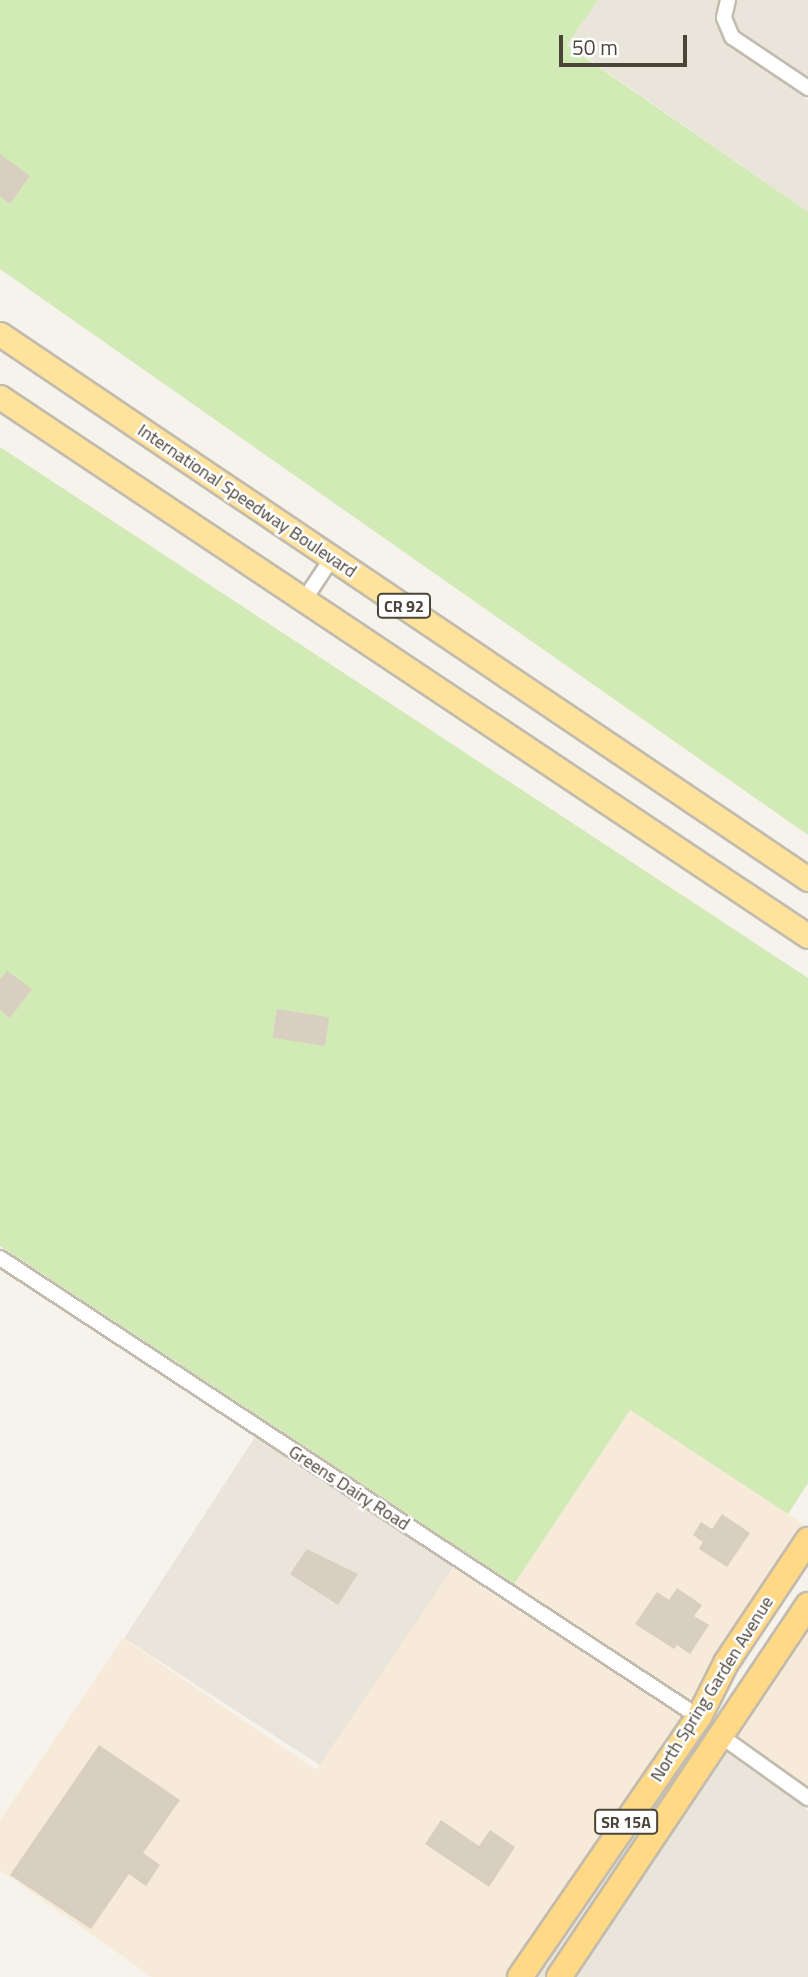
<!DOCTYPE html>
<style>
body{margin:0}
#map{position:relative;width:808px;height:1977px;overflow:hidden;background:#f6f3ec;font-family:"Titillium Web",sans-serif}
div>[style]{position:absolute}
.residential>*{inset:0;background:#eae5da;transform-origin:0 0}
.commercial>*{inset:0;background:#f7ead8}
.green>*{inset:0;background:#d2eab5}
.building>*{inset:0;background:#d8cfc1;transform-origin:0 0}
.roads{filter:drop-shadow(2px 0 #c2bbae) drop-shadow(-2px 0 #c2bbae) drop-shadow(0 2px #c2bbae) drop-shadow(0 -2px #c2bbae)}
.minor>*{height:14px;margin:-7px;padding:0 7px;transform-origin:7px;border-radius:7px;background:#fff}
.primary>*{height:23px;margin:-11.5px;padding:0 11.5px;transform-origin:11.5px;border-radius:11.5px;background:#ffe39c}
.trunk>*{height:24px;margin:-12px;padding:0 12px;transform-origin:12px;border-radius:12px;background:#ffd985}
span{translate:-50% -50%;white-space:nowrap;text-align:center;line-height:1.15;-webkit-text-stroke:5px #fff;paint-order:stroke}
.shield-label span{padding:2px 5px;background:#fff;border:2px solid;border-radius:5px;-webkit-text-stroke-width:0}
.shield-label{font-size:16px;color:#4b4439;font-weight:700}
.street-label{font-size:18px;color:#4b4439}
.scale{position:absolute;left:559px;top:35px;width:128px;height:32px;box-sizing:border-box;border:4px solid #4b4439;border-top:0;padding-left:9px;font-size:21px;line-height:24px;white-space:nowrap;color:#4b4439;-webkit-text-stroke:5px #fff;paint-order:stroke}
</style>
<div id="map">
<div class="residential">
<i style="clip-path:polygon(598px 0,718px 0,715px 23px,727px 45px,808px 100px,808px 212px,567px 44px)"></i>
<i style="clip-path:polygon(737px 0,808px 0,808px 76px,740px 30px,733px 16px)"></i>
<i style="left:255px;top:1437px;width:237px;height:240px;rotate:33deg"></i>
<i style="clip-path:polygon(723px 1750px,808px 1810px,808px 1977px,569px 1977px)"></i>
<i style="clip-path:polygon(680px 1759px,675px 1790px,548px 1977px,531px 1977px)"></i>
</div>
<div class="commercial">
<i style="clip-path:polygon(630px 1410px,806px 1526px,722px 1653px,696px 1703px,514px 1584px)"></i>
<i style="clip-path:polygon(453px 1568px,686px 1720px,509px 1977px,152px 1977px,0 1870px,0 1820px,123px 1638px,316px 1770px)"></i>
<i style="clip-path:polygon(808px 1621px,808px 1786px,734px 1733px)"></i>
</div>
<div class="green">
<i style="clip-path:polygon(0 0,598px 0,567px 45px,808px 212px,808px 835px,0 269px)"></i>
<i style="clip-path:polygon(0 447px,808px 978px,808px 1483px,788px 1514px,630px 1410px,514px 1584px,0 1246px)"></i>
</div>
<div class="building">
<i style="clip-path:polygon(0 154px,30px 176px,10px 204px,0 196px)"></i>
<i style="clip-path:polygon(7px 971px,32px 989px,10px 1018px,0 1010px,0 980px)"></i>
<i style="left:277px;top:1009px;width:53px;height:29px;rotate:9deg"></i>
<i style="clip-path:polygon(722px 1514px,750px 1533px,727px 1567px,699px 1549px,703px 1542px,693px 1535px,701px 1522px,712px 1529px)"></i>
<i style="clip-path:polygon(307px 1549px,358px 1574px,338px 1605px,290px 1574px)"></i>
<i style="clip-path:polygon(677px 1588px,702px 1605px,694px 1616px,709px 1625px,690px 1654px,677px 1645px,674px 1649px,635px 1624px,657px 1592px,669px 1600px)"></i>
<i style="clip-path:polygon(99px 1745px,180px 1800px,143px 1853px,160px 1865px,146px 1886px,129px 1874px,91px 1929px,10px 1875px)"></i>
<i style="clip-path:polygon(441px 1820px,479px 1846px,490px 1830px,515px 1847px,489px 1887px,425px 1844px)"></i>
</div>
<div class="roads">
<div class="minor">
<i style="left:728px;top:0;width:18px;rotate:103deg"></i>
<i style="left:724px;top:18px;width:21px;rotate:67deg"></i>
<i style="left:732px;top:37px;width:92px;rotate:33.9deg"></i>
<i style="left:304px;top:600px;width:50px;rotate:-56.3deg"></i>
<i style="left:0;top:1258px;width:836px;rotate:33.29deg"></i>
<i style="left:721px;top:1736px;width:107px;rotate:35.5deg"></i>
</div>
<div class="primary">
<i style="left:0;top:334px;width:975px;rotate:34deg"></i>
<i style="left:0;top:397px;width:971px;rotate:33.71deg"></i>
</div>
<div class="trunk">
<i style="left:520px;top:1977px;width:316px;rotate:-55.5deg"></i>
<i style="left:699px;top:1717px;width:60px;rotate:-63.4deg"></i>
<i style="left:726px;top:1663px;width:148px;rotate:-56.3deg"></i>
<i style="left:559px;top:1977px;width:448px;rotate:-56.2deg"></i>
</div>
</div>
<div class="shield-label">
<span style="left:404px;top:606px">CR 92</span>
<span style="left:626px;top:1822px">SR 15A</span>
</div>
<div class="street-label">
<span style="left:247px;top:501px;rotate:34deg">International Speedway Boulevard</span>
<span style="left:349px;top:1488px;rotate:33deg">Greens Dairy Road</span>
<span style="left:712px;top:1689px;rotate:-58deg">North Spring Garden Avenue</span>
</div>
<div class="scale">50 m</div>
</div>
